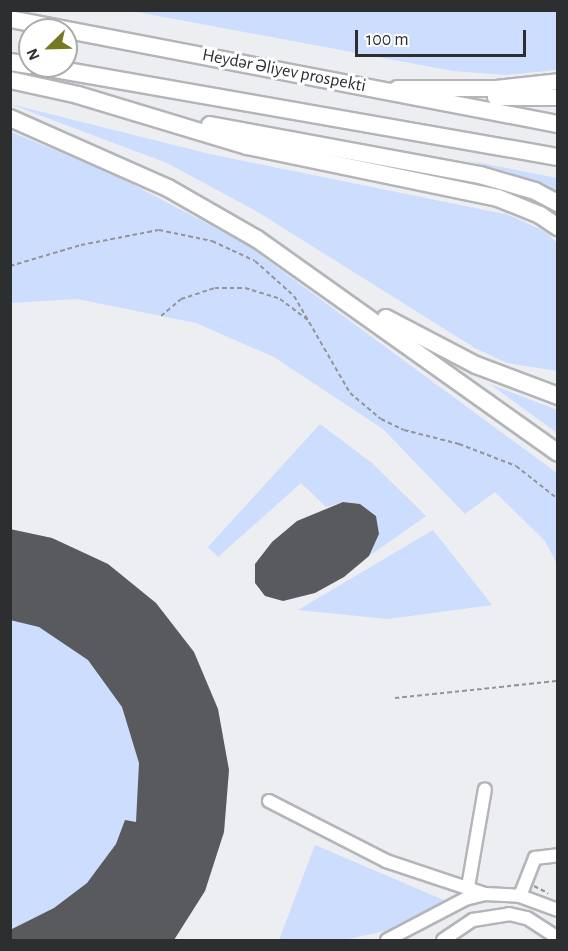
<!DOCTYPE html>
<meta charset="utf-8">
<style>
body{margin:0}
#map{position:relative;width:568px;height:951px;overflow:hidden;background:#eceef2;font-family:"Alegreya Sans",sans-serif}
div>[style]{position:absolute}
.green>*{inset:0;background:#ccddfd}
.building>*{inset:0;background:#585a5d}
.path>*{height:2px;margin-top:-1px;transform-origin:0;background:repeating-linear-gradient(90deg,#939598 0 4.5px,transparent 0 7.5px)}
.roads{filter:drop-shadow(2px 0 #b3b5b9) drop-shadow(-2px 0 #b3b5b9) drop-shadow(0 2px #b3b5b9) drop-shadow(0 -2px #b3b5b9)}
.minor>*{height:12px;margin:-6px;padding:0 6px;transform-origin:6px;border-radius:6px;background:#fff}
.major>*{height:15px;margin:-7.5px;padding:0 7.5px;transform-origin:7.5px;border-radius:7.5px;background:#fff}
.highway>*{height:16px;margin:-8px;padding:0 8px;transform-origin:8px;border-radius:8px;background:#fff}
span{translate:-50% -50%;white-space:nowrap;text-align:center;line-height:1.15;-webkit-text-stroke:6px #fff;paint-order:stroke}
.street-label{font-size:18px;color:#2d2e30}
.frame{position:absolute;inset:0;border:12px solid #2d2e30;pointer-events:none}
.north{position:absolute;left:18px;top:18px;width:60px;height:60px;box-sizing:border-box;background:#fff;border:2px solid #ababac;border-radius:50%;rotate:247deg;font-size:16px;font-weight:700;line-height:24px;text-align:center;color:#2d2e30}
.north::after{content:'';display:block;margin:auto;width:21px;height:27px;background:#767921;clip-path:polygon(50% 0,100% 100%,50% 72%,0 100%)}
.scale{position:absolute;left:355px;top:30px;width:171px;height:27px;box-sizing:border-box;border:3px solid #2d2e30;border-top:0;padding-left:8px;font-size:18px;line-height:21px;white-space:nowrap;color:#2d2e30;-webkit-text-stroke:4px #fff;paint-order:stroke}
</style>
<div id="map">
<div class="green">
<i style="clip-path:polygon(132px 11px,557px 11px,557px 70px,506px 75px,453px 71px)"></i>
<i style="clip-path:polygon(10px 104px,210px 154px,509px 215px,546px 232px,557px 243px,557px 371px,507px 363px,475px 348px,256px 211px,167px 163px)"></i>
<i style="clip-path:polygon(11px 132px,113px 174px,244px 243px,557px 473px,557px 564px,545px 541px,495px 492px,465px 514px,383px 429px,274px 357px,196px 323px,77px 299px,11px 303px)"></i>
<i style="clip-path:polygon(466px 160px,557px 178px,557px 192px,508px 172px)"></i>
<i style="clip-path:polygon(490px 384px,557px 410px,557px 433px)"></i>
<i style="clip-path:polygon(320px 424px,372px 463px,426px 516px,369px 556px,379px 534px,376px 515px,360px 504px,343px 502px,326px 507px,301px 483px,218px 557px,208px 547px)"></i>
<i style="clip-path:polygon(10px 529px,52px 538px,108px 564px,156px 603px,194px 652px,218px 709px,229px 770px,224px 832px,205px 891px,174px 940px,11px 940px)"></i>
<i style="clip-path:polygon(433px 530px,492px 605px,388px 619px,298px 610px)"></i>
<i style="clip-path:polygon(315px 845px,446px 901px,389px 930px,344px 940px,279px 940px)"></i>
</div>
<div class="building">
<i style="clip-path:polygon(343px 502px,360px 504px,376px 516px,379px 534px,369px 556px,344px 577px,315px 593px,283px 601px,265px 596px,255px 583px,255px 564px,272px 542px,297px 521px)"></i>
<i style="clip-path:polygon(10px 529px,52px 538px,108px 564px,156px 603px,194px 652px,218px 709px,229px 770px,224px 832px,205px 891px,174px 940px,10px 940px,10px 930px,54px 908px,87px 883px,116px 844px,125px 820px,136px 822px,139px 763px,122px 707px,88px 660px,39px 627px,10px 620px)"></i>
</div>
<div class="path">
<i style="left:10px;top:266px;width:74px;rotate:-16.5deg"></i>
<i style="left:81px;top:245px;width:79px;rotate:-10.9deg"></i>
<i style="left:159px;top:230px;width:54px;rotate:11.7deg"></i>
<i style="left:212px;top:241px;width:47px;rotate:24.9deg"></i>
<i style="left:255px;top:261px;width:52px;rotate:41.9deg"></i>
<i style="left:294px;top:296px;width:112px;rotate:60deg"></i>
<i style="left:350px;top:393px;width:40px;rotate:40deg"></i>
<i style="left:381px;top:419px;width:25px;rotate:26deg"></i>
<i style="left:404px;top:430px;width:57px;rotate:14.3deg"></i>
<i style="left:459px;top:444px;width:61px;rotate:21.1deg"></i>
<i style="left:516px;top:466px;width:53px;rotate:38.2deg"></i>
<i style="left:161px;top:316px;width:26px;rotate:-40deg"></i>
<i style="left:181px;top:299px;width:36px;rotate:-18deg"></i>
<i style="left:215px;top:288px;width:30px"></i>
<i style="left:245px;top:288px;width:37px;rotate:17deg"></i>
<i style="left:280px;top:299px;width:36px;rotate:37deg"></i>
<i style="left:395px;top:698px;width:164px;rotate:-6deg"></i>
<i style="left:534px;top:886px;width:16px;rotate:27deg"></i>
</div>
<div class="roads">
<div class="minor">
<i style="left:269px;top:801px;width:131px;rotate:27.1deg"></i>
<i style="left:386px;top:861px;width:104px;rotate:18.4deg"></i>
<i style="left:468px;top:887px;width:99px;rotate:-80.2deg"></i>
<i style="left:520px;top:896px;width:41px;rotate:-68.5deg"></i>
<i style="left:535px;top:858px;width:23px;rotate:-7deg"></i>
<i style="left:387px;top:940px;width:88px;rotate:-27.7deg"></i>
<i style="left:465px;top:899px;width:21px;rotate:-14deg"></i>
<i style="left:485px;top:894px;width:35px;rotate:3deg"></i>
<i style="left:520px;top:896px;width:40px;rotate:20.2deg"></i>
<i style="left:443px;top:940px;width:36px;rotate:-34deg"></i>
<i style="left:473px;top:920px;width:36px;rotate:-9deg"></i>
<i style="left:509px;top:914px;width:18px;rotate:13deg"></i>
<i style="left:527px;top:918px;width:37px;rotate:33deg"></i>
</div>
<div class="major">
<i style="left:397px;top:88px;width:99px"></i>
<i style="left:496px;top:88px;width:62px;rotate:-6.4deg"></i>
<i style="left:495px;top:97px;width:63px"></i>
</div>
<div class="highway">
<i style="left:10px;top:19px;width:558px;rotate:10.85deg"></i>
<i style="left:10px;top:62px;width:20px;rotate:9deg"></i>
<i style="left:38px;top:66px;width:528px;rotate:9.93deg"></i>
<i style="left:10px;top:80px;width:70px;rotate:12.4deg"></i>
<i style="left:78px;top:95px;width:177px;rotate:16.8deg"></i>
<i style="left:247px;top:146px;width:256px;rotate:11.7deg"></i>
<i style="left:498px;top:198px;width:45px;rotate:22deg"></i>
<i style="left:540px;top:215px;width:22px;rotate:34deg"></i>
<i style="left:10px;top:118px;width:173px;rotate:23.9deg"></i>
<i style="left:168px;top:188px;width:103px;rotate:29.8deg"></i>
<i style="left:257px;top:239px;width:369px;rotate:35.4deg"></i>
<i style="left:210px;top:125px;width:275px;rotate:10.5deg"></i>
<i style="left:480px;top:175px;width:57px;rotate:16.2deg"></i>
<i style="left:535px;top:191px;width:26px;rotate:28deg"></i>
<i style="left:386px;top:318px;width:102px;rotate:27.6deg"></i>
<i style="left:476px;top:365px;width:88px;rotate:20.7deg"></i>
</div>
</div>
<div class="street-label">
<span style="left:284px;top:71px;rotate:11deg">Heydər Əliyev prospekti</span>
</div>
<div class="frame"></div>
<div class="north">N</div>
<div class="scale">100 m</div>
</div>
